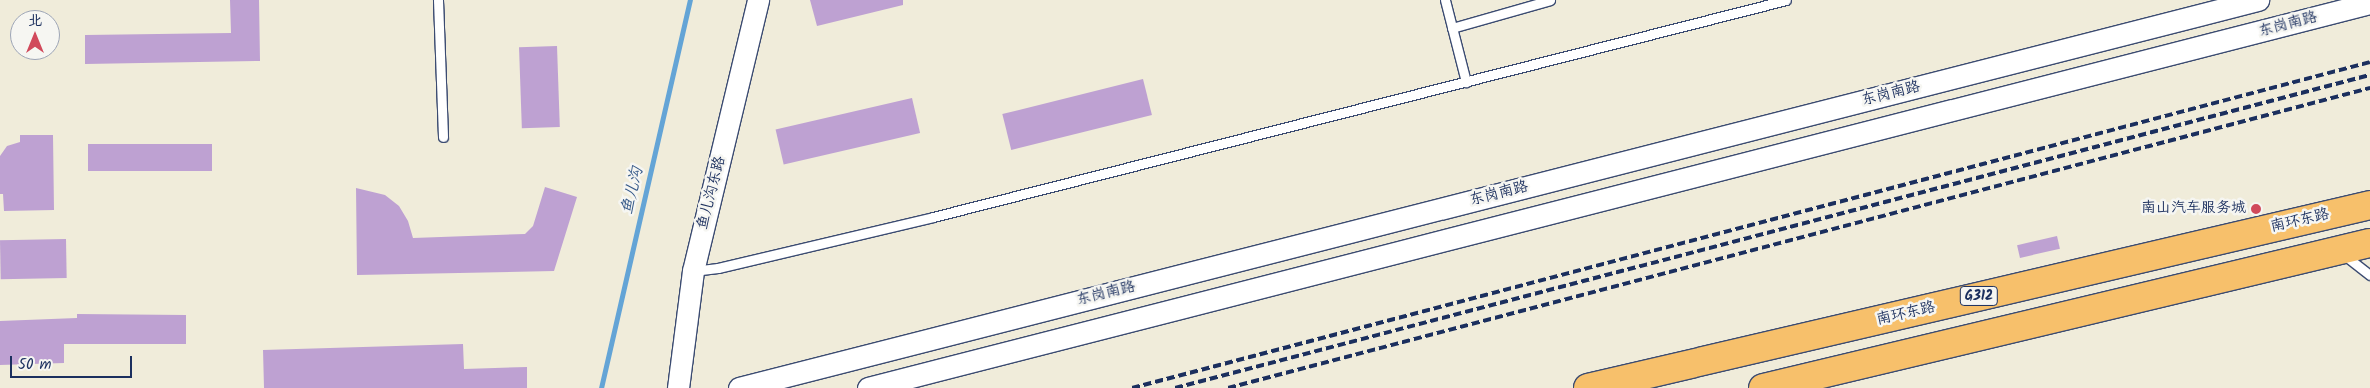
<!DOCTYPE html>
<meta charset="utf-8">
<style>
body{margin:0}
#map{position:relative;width:2370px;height:388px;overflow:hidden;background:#f0ecda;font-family:Kalam,"LXGW WenKai TC",sans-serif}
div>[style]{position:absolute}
.stream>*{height:5px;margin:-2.5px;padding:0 2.5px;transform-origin:2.5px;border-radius:2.5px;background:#63a4d6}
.building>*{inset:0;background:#bea1d2;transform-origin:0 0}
.roads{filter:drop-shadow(1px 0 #3b4b71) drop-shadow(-1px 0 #3b4b71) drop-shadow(0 1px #3b4b71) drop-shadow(0 -1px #3b4b71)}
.service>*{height:9px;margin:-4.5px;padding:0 4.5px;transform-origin:4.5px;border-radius:4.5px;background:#fff}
.tertiary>*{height:21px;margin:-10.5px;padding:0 10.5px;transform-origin:10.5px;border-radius:10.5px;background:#fff}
.trunk>*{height:28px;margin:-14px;padding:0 14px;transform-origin:14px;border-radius:14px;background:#f7c06b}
.rail>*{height:4px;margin-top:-2px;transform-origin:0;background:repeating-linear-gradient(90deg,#1b2f5e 0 8px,transparent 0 12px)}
.dots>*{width:14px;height:14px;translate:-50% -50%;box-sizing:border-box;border:2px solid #f6f6f2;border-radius:50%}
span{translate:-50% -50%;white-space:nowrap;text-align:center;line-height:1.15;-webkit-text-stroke:5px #f6f6f2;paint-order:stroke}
.shield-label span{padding:1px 4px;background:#f6f6f2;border:1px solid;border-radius:4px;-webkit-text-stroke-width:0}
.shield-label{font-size:14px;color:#1b2f5e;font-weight:700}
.street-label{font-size:15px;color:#1b2f5e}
.poi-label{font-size:15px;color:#1b2f5e}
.right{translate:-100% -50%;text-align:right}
.water-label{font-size:16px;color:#345888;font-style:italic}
.north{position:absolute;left:10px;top:10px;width:50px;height:50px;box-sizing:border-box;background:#f6f6f2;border:1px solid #9ea6b7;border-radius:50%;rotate:0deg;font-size:14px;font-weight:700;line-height:20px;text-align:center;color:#1b2f5e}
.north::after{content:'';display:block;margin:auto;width:18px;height:22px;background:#d1495b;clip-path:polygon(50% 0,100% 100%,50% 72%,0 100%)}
.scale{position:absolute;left:10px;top:356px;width:122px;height:22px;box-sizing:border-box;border:2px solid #1b2f5e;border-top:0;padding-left:6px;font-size:15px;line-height:18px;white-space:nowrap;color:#1b2f5e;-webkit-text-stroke:4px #f6f6f2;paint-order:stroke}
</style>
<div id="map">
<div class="stream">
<i style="left:601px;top:388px;width:398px;rotate:-77.1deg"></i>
</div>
<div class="building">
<i style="clip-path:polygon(230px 0,259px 0,260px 61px,85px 64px,85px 35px,231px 33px)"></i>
<i style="clip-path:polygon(810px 0,903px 0,903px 5px,817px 26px)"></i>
<i style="left:557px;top:46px;width:81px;height:38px;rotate:88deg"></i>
<i style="left:1143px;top:79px;width:37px;height:145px;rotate:76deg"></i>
<i style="left:912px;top:98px;width:36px;height:140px;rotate:77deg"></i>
<i style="clip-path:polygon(20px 135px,53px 135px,54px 210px,4px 211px,3px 194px,0 194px,0 156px,7px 146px,20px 142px)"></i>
<i style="left:212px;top:144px;width:27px;height:124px;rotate:90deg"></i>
<i style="clip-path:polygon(545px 187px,577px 197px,554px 271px,357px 275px,356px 188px,385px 195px,399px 206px,408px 221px,413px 238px,525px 234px,533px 226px)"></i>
<i style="left:2057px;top:236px;width:13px;height:41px;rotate:77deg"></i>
<i style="left:66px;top:239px;width:39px;height:66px;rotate:89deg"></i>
<i style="clip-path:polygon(77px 314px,186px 315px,186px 344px,64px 344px,64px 363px,0 365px,0 321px,77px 318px)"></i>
<i style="clip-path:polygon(463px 344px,464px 369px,527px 367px,527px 388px,264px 388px,263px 350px)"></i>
</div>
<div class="roads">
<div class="service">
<i style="left:438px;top:0;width:137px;rotate:87.9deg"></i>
<i style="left:1445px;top:0;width:85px;rotate:75.6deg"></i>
<i style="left:1452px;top:28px;width:102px;rotate:-15.9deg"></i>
<i style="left:2343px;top:254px;width:34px;rotate:38deg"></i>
<i style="left:693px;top:271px;width:25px;rotate:-7deg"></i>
<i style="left:718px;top:268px;width:221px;rotate:-13.3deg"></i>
<i style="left:933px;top:217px;width:880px;rotate:-14.27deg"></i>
</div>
<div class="tertiary">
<i style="left:678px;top:388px;width:118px;rotate:-82.7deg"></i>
<i style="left:693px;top:271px;width:279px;rotate:-76.5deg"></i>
<i style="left:739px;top:388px;width:1568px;rotate:-14.33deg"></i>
<i style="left:868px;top:388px;width:1551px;rotate:-14.38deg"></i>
</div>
<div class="trunk">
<i style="left:1588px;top:388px;width:803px;rotate:-13.17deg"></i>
<i style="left:1763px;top:388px;width:624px;rotate:-13.44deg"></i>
</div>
</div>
<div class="rail">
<i style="left:1132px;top:388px;width:1280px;rotate:-14.75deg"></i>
<i style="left:1175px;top:388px;width:1235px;rotate:-14.68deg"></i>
<i style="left:1228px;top:388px;width:1181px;rotate:-14.72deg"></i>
</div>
<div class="dots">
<i style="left:2256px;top:209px;background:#d1495b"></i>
</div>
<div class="shield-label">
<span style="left:1979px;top:296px">G312</span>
</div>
<div class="street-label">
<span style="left:2288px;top:25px;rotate:-15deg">东岗南路</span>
<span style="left:1891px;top:94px;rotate:-14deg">东岗南路</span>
<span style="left:712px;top:193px;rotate:-76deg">鱼儿沟东路</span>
<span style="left:1499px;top:194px;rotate:-14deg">东岗南路</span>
<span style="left:2300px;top:221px;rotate:-13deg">南环东路</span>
<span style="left:1106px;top:294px;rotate:-14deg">东岗南路</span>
<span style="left:1906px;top:314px;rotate:-13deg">南环东路</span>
</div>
<div class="poi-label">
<span class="right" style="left:2246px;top:209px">南山汽车服务城</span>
</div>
<div class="water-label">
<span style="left:633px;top:191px;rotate:-77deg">鱼儿沟</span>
</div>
<div class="north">北</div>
<div class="scale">50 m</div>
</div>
